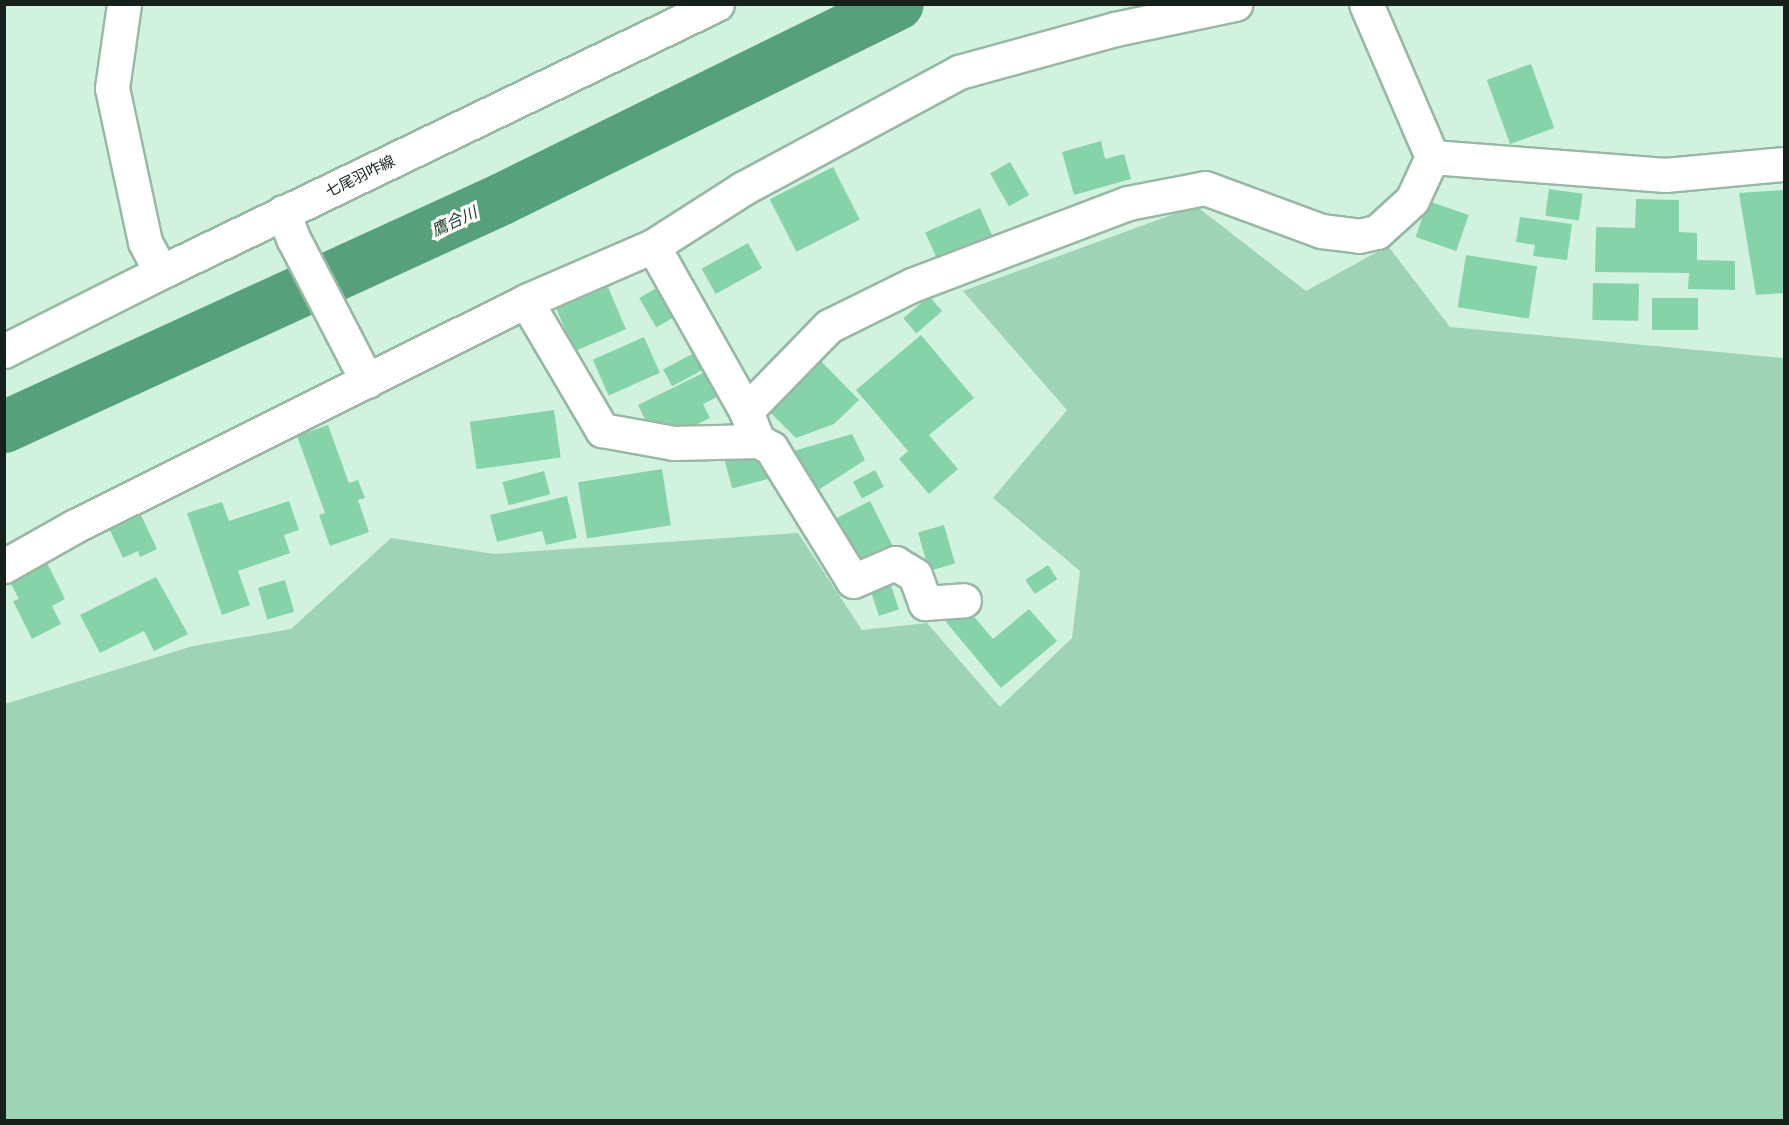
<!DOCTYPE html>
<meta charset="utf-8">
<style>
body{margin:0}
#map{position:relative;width:1789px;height:1125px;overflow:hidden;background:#d2f2e0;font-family:"Golos Text","Noto Sans JP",sans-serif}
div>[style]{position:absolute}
.green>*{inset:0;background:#9ed3b5}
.river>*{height:52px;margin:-26px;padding:0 26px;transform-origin:26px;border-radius:26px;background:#56a17b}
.building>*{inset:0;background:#86d2a9;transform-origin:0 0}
.roads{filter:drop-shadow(2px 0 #98b7a5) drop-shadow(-2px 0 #98b7a5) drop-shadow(0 2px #98b7a5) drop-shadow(0 -2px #98b7a5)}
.minor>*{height:33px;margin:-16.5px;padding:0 16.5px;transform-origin:16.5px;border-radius:16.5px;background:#fff}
.major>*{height:33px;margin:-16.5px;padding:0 16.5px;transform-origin:16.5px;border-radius:16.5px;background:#fff}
span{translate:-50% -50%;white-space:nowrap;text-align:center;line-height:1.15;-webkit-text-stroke:6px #fff;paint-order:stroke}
.street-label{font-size:15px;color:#15211a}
.water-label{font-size:16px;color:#163827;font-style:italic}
.frame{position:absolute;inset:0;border:6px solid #15211a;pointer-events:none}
</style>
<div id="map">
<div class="green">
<i style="clip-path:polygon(1196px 206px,1306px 291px,1388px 246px,1450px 327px,1784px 358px,1784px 1120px,5px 1120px,5px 704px,193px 646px,291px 629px,391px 538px,494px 554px,798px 533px,862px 630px,927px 623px,1000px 707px,1072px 638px,1080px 571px,993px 498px,1067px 410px,963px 291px)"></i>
</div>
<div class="river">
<i style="left:4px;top:427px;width:548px;rotate:-24.6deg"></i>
<i style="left:502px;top:199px;width:441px;rotate:-26.2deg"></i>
</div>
<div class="building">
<i style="left:1531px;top:64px;width:68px;height:47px;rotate:70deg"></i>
<i style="clip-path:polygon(1101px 141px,1105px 159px,1124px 154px,1131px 179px,1074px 195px,1062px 152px)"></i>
<i style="left:1010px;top:162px;width:38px;height:23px;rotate:60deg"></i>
<i style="left:833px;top:167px;width:59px;height:71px;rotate:63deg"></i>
<i style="left:1549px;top:189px;width:34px;height:27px;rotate:8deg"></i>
<i style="clip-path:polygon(1784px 190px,1784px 293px,1756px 295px,1739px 193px)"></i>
<i style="clip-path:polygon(1636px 199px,1679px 200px,1679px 232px,1697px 233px,1697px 260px,1735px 261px,1735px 290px,1688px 289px,1689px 273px,1595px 272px,1596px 227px,1635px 228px)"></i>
<i style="left:1428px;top:201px;width:43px;height:38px;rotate:19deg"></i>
<i style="left:980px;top:208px;width:32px;height:60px;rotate:66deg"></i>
<i style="clip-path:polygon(1520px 217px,1572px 224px,1567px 260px,1533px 256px,1535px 245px,1516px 242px)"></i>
<i style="left:748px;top:243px;width:29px;height:53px;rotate:61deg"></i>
<i style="left:1466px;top:255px;width:72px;height:53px;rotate:9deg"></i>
<i style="left:1593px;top:283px;width:46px;height:37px;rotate:1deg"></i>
<i style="left:660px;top:286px;width:34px;height:24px;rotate:60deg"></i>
<i style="left:608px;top:287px;width:46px;height:56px;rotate:67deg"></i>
<i style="left:929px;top:296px;width:20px;height:34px;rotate:49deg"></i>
<i style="left:1652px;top:298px;width:46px;height:32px"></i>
<i style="clip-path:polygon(921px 335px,974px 398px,929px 435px,958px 469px,929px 494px,899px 459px,908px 451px,856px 390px)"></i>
<i style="left:644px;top:337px;width:39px;height:56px;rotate:66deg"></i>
<i style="left:694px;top:353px;width:19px;height:35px;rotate:62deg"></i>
<i style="clip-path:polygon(816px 356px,859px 400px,834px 424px,796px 438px,765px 407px)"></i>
<i style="clip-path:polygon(707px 371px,719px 396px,703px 404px,710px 418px,671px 437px,652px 434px,638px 405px)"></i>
<i style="left:554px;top:410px;width:48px;height:85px;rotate:82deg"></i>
<i style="clip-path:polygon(328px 425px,349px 483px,358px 480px,365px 498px,358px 500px,369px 532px,330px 546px,319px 515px,325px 513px,297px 436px)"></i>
<i style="clip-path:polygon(852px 434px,865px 460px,809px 496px,780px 455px)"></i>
<i style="left:764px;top:449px;width:30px;height:41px;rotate:75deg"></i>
<i style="left:662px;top:469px;width:57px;height:85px;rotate:81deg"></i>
<i style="left:875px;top:470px;width:19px;height:25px;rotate:62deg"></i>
<i style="left:544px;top:471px;width:24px;height:43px;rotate:75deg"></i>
<i style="clip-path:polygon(567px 496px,577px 538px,546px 545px,542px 531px,497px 542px,490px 515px)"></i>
<i style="clip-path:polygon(289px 501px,299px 530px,284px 535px,290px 553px,238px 571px,250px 605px,222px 615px,187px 513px,222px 502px,229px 521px)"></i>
<i style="left:870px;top:501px;width:49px;height:46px;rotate:63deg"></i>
<i style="clip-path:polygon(140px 513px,157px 549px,140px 557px,138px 551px,123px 558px,109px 528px)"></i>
<i style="left:944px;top:525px;width:40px;height:27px;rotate:74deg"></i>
<i style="clip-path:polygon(46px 561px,65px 599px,52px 606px,61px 624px,32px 639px,13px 601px,19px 599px,9px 580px)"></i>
<i style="left:1048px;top:565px;width:17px;height:27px;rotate:57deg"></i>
<i style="clip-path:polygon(156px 577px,188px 634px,154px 651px,144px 631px,100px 653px,80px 615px)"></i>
<i style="left:889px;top:579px;width:32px;height:21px;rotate:72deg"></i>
<i style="left:285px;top:580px;width:33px;height:28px;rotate:74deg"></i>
<i style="clip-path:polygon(965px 606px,993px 639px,1029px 609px,1057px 641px,1001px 688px,946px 622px)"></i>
</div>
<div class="roads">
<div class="minor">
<i style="left:124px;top:4px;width:85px;rotate:98.1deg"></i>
<i style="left:112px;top:88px;width:157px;rotate:77.9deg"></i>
<i style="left:145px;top:242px;width:34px;rotate:62deg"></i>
<i style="left:1432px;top:157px;width:234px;rotate:4.4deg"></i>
<i style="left:1665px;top:175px;width:120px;rotate:-5.3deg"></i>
<i style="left:283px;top:212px;width:30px;rotate:69deg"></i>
<i style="left:294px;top:240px;width:159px;rotate:62.6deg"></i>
<i style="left:653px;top:246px;width:106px;rotate:-32.6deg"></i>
<i style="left:742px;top:189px;width:247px;rotate:-28.3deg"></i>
<i style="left:959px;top:72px;width:162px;rotate:-15.4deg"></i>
<i style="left:1115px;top:29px;width:123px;rotate:-11.8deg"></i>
<i style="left:526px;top:301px;width:150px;rotate:59.5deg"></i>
<i style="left:602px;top:430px;width:73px;rotate:10.2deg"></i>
<i style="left:674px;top:443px;width:84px;rotate:-1.4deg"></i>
<i style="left:758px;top:441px;width:32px;rotate:-112deg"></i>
<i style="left:758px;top:441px;width:15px;rotate:28deg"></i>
<i style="left:771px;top:448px;width:156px;rotate:58.3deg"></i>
<i style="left:853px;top:581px;width:46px;rotate:-23.2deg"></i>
<i style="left:895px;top:563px;width:23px;rotate:31deg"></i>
<i style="left:915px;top:575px;width:30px;rotate:70deg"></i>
<i style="left:925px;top:603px;width:39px;rotate:-4deg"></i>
<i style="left:4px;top:566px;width:81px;rotate:-29.4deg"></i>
<i style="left:75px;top:526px;width:504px;rotate:-26.51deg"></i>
<i style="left:526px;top:301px;width:138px;rotate:-23.4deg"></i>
<i style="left:653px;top:246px;width:189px;rotate:60.6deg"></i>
<i style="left:746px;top:411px;width:119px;rotate:-45.7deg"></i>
<i style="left:829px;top:326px;width:93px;rotate:-26.3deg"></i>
<i style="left:912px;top:285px;width:231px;rotate:-20.8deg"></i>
<i style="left:1128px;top:203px;width:78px;rotate:-11deg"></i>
<i style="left:1205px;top:188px;width:124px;rotate:20.3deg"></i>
<i style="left:1321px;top:231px;width:38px;rotate:7deg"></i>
<i style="left:1359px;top:236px;width:18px;rotate:-13deg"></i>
<i style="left:1377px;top:232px;width:47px;rotate:-42.4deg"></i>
<i style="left:1412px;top:200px;width:47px;rotate:-65.1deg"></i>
<i style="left:1432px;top:157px;width:167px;rotate:-113.3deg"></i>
</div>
<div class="major">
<i style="left:4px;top:351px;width:176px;rotate:-26.7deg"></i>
<i style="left:161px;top:272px;width:617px;rotate:-25.73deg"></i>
</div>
</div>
<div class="street-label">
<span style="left:360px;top:176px;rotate:-26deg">七尾羽咋線</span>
</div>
<div class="water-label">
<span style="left:454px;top:221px;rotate:-25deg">鷹合川</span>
</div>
<div class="frame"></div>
</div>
